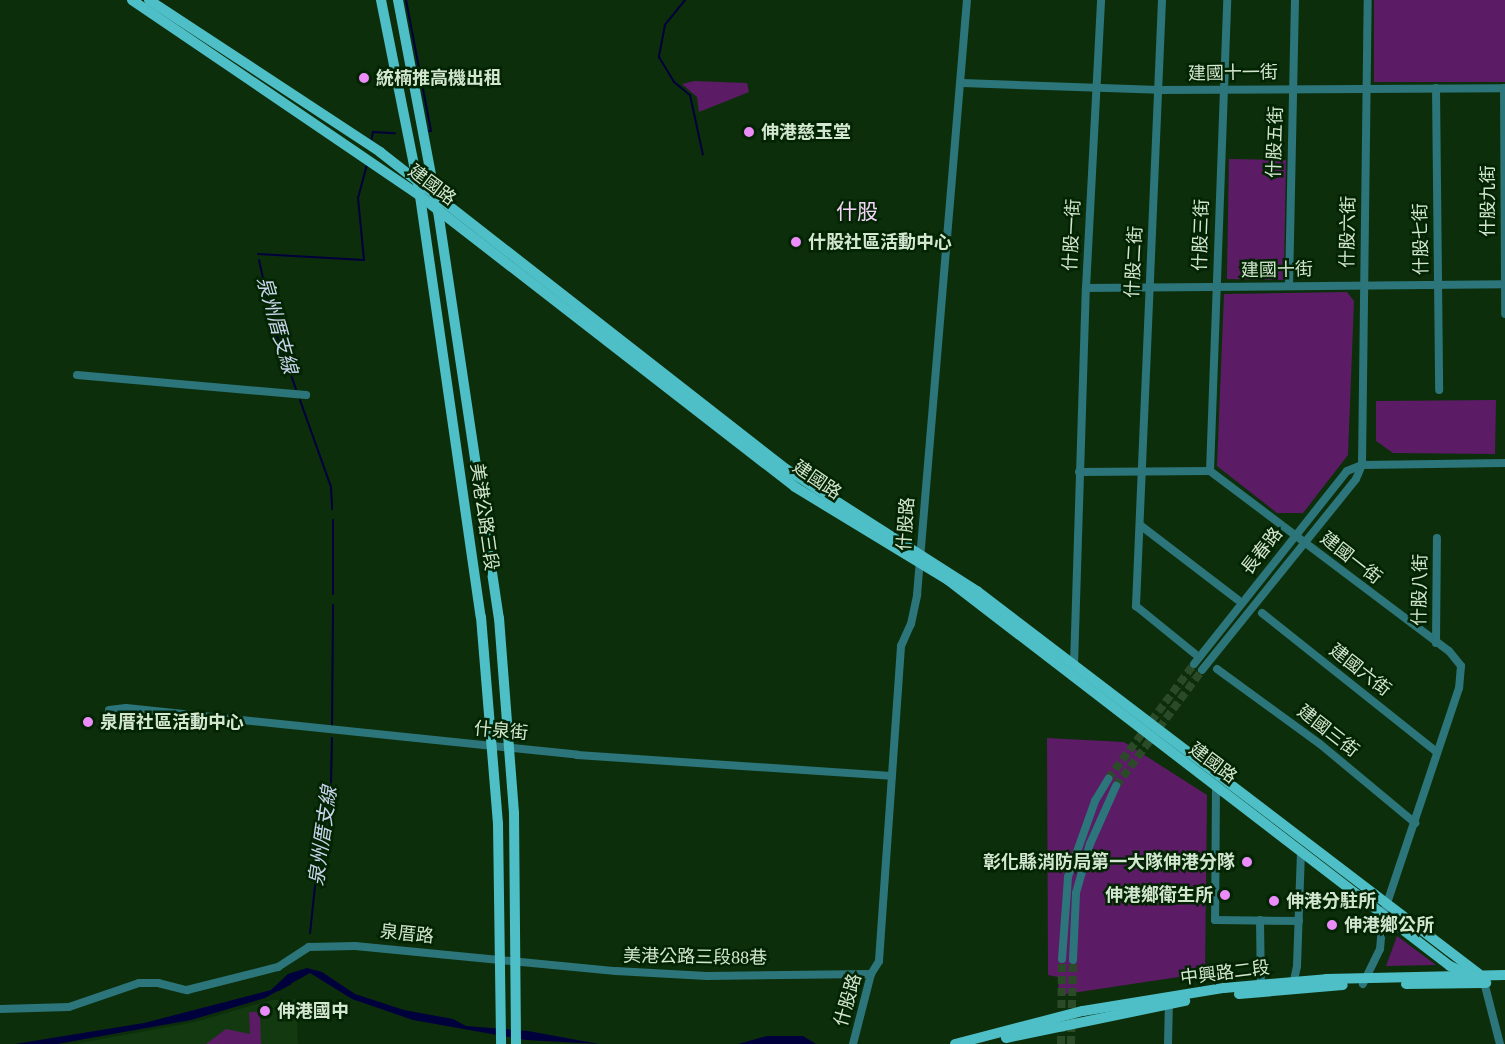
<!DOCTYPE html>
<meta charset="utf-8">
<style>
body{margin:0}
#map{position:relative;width:1505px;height:1044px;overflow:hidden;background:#0d2e0a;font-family:"Times New Roman","Noto Sans TC",serif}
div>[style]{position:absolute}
.built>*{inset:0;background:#12390f}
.green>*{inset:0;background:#5b1c65;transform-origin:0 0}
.water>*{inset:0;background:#00013c}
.stream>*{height:2px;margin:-1px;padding:0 1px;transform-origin:1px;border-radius:1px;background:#00013c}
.minor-tunnel>*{height:8px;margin-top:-4px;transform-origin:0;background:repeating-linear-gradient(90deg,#2b4a28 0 8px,transparent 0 12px)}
.minor>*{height:8px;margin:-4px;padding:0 4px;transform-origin:4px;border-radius:4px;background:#2c757a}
.major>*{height:10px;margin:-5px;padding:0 5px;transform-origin:5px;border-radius:5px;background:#4ebec7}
.dots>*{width:16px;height:16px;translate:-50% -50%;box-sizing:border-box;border:3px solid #032402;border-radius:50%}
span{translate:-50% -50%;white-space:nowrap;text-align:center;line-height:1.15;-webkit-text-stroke:5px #032402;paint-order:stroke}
.street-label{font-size:18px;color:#d3e6d0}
.poi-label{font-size:18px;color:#d3e6d0;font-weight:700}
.left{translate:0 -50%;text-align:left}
.right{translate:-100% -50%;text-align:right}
.water-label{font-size:20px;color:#c7d3ea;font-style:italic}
.quarter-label{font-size:21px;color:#f5d5fa}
</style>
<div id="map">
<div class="built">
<i style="clip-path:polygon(296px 999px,298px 1044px,74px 1044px,195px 1022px,271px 1000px)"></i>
</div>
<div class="green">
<i style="left:1374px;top:0;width:131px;height:82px"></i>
<i style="clip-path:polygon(694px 81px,747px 83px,749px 92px,699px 112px,697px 97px,682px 84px)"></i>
<i style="left:1229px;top:159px;width:57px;height:120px;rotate:1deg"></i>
<i style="clip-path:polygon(1347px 292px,1354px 301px,1348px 455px,1303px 513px,1277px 513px,1217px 466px,1224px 294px)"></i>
<i style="clip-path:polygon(1496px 400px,1495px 454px,1393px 453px,1376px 441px,1376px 401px)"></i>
<i style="clip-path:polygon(1047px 738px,1124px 742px,1207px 795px,1205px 973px,1059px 995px,1058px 977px,1048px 975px)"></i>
<i style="clip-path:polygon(1397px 936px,1436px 965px,1386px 966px)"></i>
<i style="clip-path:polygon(249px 1012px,260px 1012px,261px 1044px,206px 1044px,226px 1029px,250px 1034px)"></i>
</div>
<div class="water">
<i style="clip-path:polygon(307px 968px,322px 972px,355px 994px,404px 1010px,453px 1019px,466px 1026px,528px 1031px,599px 1044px,526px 1040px,413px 1020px,352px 999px,310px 973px,265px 998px,191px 1020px,57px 1044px,15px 1044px,144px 1023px,271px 990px,288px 974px)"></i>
<i style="clip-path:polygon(767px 1036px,803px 1036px,816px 1044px,738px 1044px)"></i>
</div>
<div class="stream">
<i style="left:406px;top:0;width:133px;rotate:79.2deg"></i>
<i style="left:431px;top:131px;width:3px;rotate:180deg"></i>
<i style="left:685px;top:0;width:32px;rotate:129deg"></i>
<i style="left:665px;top:25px;width:33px;rotate:101deg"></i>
<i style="left:659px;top:57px;width:29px;rotate:59deg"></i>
<i style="left:674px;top:82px;width:21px;rotate:39deg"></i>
<i style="left:690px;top:95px;width:61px;rotate:77.8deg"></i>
<i style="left:371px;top:142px;width:10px;rotate:-79deg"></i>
<i style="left:373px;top:132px;width:22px;rotate:3deg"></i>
<i style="left:258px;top:254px;width:106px;rotate:3.2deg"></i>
<i style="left:364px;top:260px;width:62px;rotate:-95.5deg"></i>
<i style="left:358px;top:198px;width:35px;rotate:-75deg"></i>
<i style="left:259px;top:260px;width:70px;rotate:77.6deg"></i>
<i style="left:274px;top:328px;width:65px;rotate:70.2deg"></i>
<i style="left:300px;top:400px;width:92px;rotate:70.4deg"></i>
<i style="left:331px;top:487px;width:22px;rotate:87deg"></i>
<i style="left:333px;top:594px;width:74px;rotate:-90deg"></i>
<i style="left:332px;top:727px;width:122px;rotate:-89.5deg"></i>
<i style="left:310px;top:933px;width:75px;rotate:-83.9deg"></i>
<i style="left:318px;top:858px;width:75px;rotate:-80deg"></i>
<i style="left:331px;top:784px;width:46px;rotate:-88.8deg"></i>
<i style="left:279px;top:990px;width:13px;rotate:-29deg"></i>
</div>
<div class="minor-tunnel">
<i style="left:1108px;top:779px;width:144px;rotate:-53.2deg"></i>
<i style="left:1116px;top:786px;width:144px;rotate:-53.4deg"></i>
<i style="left:1061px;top:1044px;width:85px;rotate:-89.3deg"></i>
<i style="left:1071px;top:1044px;width:84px;rotate:-88.6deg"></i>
</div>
<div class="minor">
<i style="left:1162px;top:0;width:607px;rotate:92.46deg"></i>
<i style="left:1136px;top:606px;width:76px;rotate:39.1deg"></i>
<i style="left:962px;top:83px;width:197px;rotate:2deg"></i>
<i style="left:1159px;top:90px;width:346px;rotate:-0.3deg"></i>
<i style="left:1436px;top:88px;width:302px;rotate:89.4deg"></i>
<i style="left:1504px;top:88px;width:226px;rotate:89.7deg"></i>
<i style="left:1289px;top:286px;width:286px;rotate:-88.8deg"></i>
<i style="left:1086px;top:288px;width:419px;rotate:-0.5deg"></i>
<i style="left:77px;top:375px;width:230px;rotate:5deg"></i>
<i style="left:1210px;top:471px;width:471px;rotate:-87.9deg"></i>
<i style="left:1079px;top:472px;width:131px;rotate:-0.4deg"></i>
<i style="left:1210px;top:471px;width:299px;rotate:37deg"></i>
<i style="left:1449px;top:651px;width:19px;rotate:51deg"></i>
<i style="left:1461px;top:666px;width:22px;rotate:95deg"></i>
<i style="left:1459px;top:688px;width:239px;rotate:108.5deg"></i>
<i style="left:1383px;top:915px;width:34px;rotate:95deg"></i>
<i style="left:1380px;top:949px;width:39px;rotate:116deg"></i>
<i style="left:1140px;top:525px;width:123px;rotate:37.4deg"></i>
<i style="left:1262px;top:613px;width:223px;rotate:38.5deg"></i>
<i style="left:1436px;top:643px;width:105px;rotate:-89.5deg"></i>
<i style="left:1194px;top:664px;width:246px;rotate:-51.6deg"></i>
<i style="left:1347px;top:471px;width:16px;rotate:-22deg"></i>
<i style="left:1362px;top:465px;width:143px;rotate:-0.8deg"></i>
<i style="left:1074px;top:665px;width:377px;rotate:-88.2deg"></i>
<i style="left:1086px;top:288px;width:288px;rotate:-87deg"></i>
<i style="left:1217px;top:669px;width:127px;rotate:36.1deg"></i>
<i style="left:1320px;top:744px;width:124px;rotate:39.7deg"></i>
<i style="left:1202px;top:670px;width:245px;rotate:-51.1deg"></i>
<i style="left:1356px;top:479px;width:15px;rotate:-67deg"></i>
<i style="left:1362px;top:465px;width:465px;rotate:-89.3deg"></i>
<i style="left:109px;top:710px;width:17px;rotate:-7deg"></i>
<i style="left:126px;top:708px;width:453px;rotate:5.9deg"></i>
<i style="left:577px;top:755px;width:315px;rotate:3.8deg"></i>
<i style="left:1216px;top:786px;width:134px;rotate:90.4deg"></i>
<i style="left:1215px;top:920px;width:84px;rotate:0.7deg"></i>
<i style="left:1260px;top:920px;width:68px;rotate:89.2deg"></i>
<i style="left:1062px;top:959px;width:82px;rotate:-85.8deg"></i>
<i style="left:1068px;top:877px;width:81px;rotate:-70.4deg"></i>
<i style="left:1095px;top:801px;width:26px;rotate:-59deg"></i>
<i style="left:1073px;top:960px;width:67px;rotate:-87.4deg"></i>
<i style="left:1076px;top:893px;width:51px;rotate:-74.1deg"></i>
<i style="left:1090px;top:844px;width:64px;rotate:-65.9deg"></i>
<i style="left:1483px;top:978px;width:68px;rotate:75.6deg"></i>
<i style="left:1293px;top:985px;width:19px;rotate:-78deg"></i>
<i style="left:1297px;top:966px;width:114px;rotate:-88deg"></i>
<i style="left:0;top:1009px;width:69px;rotate:-1.7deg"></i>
<i style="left:69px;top:1007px;width:74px;rotate:-18.9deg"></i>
<i style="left:139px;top:983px;width:19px"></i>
<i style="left:158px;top:983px;width:30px;rotate:14deg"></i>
<i style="left:187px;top:990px;width:94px;rotate:-14.2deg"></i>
<i style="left:278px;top:967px;width:37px;rotate:-33deg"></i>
<i style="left:309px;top:947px;width:46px;rotate:-1.2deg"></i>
<i style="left:355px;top:946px;width:262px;rotate:5.5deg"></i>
<i style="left:616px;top:971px;width:91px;rotate:3.1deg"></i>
<i style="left:707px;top:976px;width:164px;rotate:-0.7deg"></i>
<i style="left:853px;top:1044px;width:72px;rotate:-75.6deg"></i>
<i style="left:871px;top:974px;width:15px;rotate:-58deg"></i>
<i style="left:879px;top:961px;width:316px;rotate:-86deg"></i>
<i style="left:901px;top:646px;width:24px;rotate:-66deg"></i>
<i style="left:911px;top:624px;width:30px;rotate:-78deg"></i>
<i style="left:917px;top:595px;width:597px;rotate:-85.2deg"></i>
<i style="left:1168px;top:1044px;width:44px;rotate:-88.7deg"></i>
</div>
<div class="major">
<i style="left:132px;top:0;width:348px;rotate:34.2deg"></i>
<i style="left:420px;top:196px;width:475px;rotate:37.8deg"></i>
<i style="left:795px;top:487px;width:179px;rotate:31.3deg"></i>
<i style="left:948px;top:580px;width:633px;rotate:37.56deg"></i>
<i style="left:1450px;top:966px;width:40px;rotate:25deg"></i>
<i style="left:149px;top:0;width:277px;rotate:33.3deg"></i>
<i style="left:380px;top:152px;width:515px;rotate:37.98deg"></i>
<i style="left:786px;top:469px;width:227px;rotate:32.6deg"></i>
<i style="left:977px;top:591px;width:631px;rotate:37.34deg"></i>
<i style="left:381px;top:0;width:200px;rotate:78.7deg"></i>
<i style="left:420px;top:196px;width:425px;rotate:81.8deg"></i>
<i style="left:481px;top:617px;width:208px;rotate:85.3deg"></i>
<i style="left:498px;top:824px;width:220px;rotate:89.2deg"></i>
<i style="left:398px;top:0;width:215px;rotate:79.3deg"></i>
<i style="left:438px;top:211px;width:412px;rotate:81.5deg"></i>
<i style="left:499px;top:618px;width:196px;rotate:85.6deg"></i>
<i style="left:514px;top:813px;width:231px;rotate:89.5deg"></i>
<i style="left:1406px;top:984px;width:78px;rotate:-0.7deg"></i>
<i style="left:1239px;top:994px;width:104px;rotate:-4.9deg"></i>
<i style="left:1006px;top:1038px;width:183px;rotate:-11.7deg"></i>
<i style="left:955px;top:1044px;width:132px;rotate:-14.5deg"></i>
<i style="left:1083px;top:1011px;width:143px;rotate:-9.3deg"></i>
<i style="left:1224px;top:988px;width:102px;rotate:-5deg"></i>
<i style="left:1326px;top:979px;width:179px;rotate:-1.3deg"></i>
</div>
<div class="dots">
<i style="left:364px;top:78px;background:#ec8cfb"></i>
<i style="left:749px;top:132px;background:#ec8cfb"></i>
<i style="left:796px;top:242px;background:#ec8cfb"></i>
<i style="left:88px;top:722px;background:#ec8cfb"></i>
<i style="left:1247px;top:862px;background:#ec8cfb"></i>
<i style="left:1225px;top:895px;background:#ec8cfb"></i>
<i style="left:1274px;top:901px;background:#ec8cfb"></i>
<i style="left:1332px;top:925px;background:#ec8cfb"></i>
<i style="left:265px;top:1011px;background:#ec8cfb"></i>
</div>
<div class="street-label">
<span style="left:1233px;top:73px;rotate:-1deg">建國十一街</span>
<span style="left:1275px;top:142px;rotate:-88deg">什股五街</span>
<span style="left:432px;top:185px;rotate:37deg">建國路</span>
<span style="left:1488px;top:201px;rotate:-90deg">什股九街</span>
<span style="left:1348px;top:232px;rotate:-89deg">什股六街</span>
<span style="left:1072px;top:235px;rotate:-87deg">什股一街</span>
<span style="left:1201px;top:235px;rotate:-88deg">什股三街</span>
<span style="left:1421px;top:239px;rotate:-91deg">什股七街</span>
<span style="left:1134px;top:262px;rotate:-87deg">什股二街</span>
<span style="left:1277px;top:270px;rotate:-1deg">建國十街</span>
<span style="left:817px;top:480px;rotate:34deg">建國路</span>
<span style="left:484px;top:517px;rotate:82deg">美港公路三段</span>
<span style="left:906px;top:524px;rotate:-86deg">什股路</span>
<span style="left:1262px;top:551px;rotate:-52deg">長春路</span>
<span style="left:1351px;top:558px;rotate:38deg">建國一街</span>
<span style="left:1420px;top:590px;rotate:-89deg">什股八街</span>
<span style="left:1360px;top:670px;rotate:38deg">建國六街</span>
<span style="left:501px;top:731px;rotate:5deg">什泉街</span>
<span style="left:1328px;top:731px;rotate:38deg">建國三街</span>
<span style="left:1213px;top:763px;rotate:37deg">建國路</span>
<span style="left:407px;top:934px;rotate:6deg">泉厝路</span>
<span style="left:695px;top:957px;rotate:1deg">美港公路三段88巷</span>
<span style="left:1225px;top:973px;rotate:-7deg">中興路二段</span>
<span style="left:848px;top:1000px;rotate:-74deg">什股路</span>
</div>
<div class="poi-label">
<span class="left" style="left:376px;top:78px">統楠推高機出租</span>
<span class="left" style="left:761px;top:132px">伸港慈玉堂</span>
<span class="left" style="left:808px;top:242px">什股社區活動中心</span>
<span class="left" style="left:100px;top:722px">泉厝社區活動中心</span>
<span class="right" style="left:1235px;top:862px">彰化縣消防局第一大隊伸港分隊</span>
<span class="right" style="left:1213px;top:895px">伸港鄉衛生所</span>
<span class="left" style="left:1286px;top:901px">伸港分駐所</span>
<span class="left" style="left:1344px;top:925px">伸港鄉公所</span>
<span class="left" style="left:277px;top:1011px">伸港國中</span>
</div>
<div class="water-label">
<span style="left:277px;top:325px;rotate:74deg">泉州厝支線</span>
<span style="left:323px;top:836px;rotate:-82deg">泉州厝支線</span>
</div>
<div class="quarter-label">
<span style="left:857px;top:212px">什股</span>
</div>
</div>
